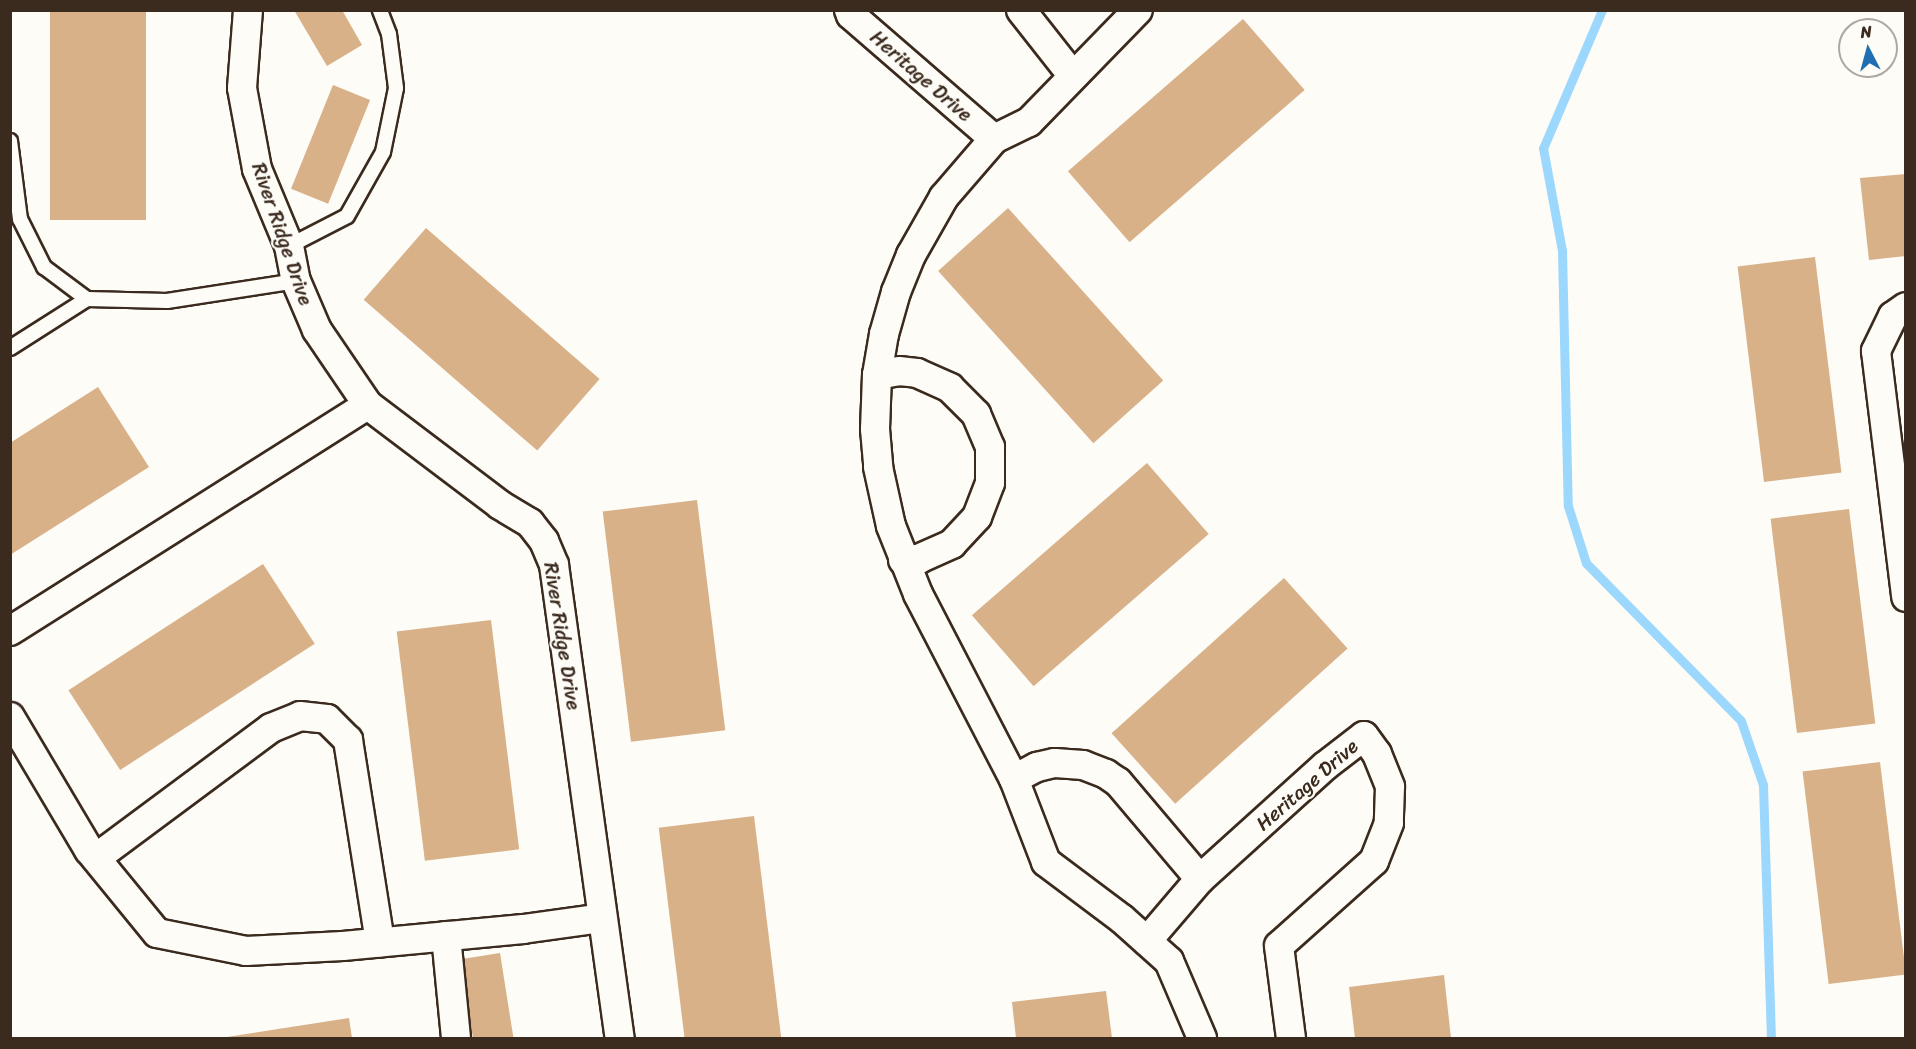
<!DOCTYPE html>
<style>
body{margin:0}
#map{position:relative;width:1916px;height:1049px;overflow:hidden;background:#fdfcf7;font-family:Sriracha,sans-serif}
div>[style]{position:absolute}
.stream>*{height:9px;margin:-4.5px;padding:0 4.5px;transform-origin:4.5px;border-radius:4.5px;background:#9cd7fd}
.building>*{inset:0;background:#d8b189;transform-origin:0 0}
.roads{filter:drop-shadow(2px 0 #3b2a1e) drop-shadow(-2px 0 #3b2a1e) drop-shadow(0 2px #3b2a1e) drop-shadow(0 -2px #3b2a1e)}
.service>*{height:14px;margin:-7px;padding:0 7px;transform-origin:7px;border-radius:7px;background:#fdfcf7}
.minor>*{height:28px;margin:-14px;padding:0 14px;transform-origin:14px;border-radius:14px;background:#fdfcf7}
span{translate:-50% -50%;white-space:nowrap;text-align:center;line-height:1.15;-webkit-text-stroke:4.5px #fdfcf7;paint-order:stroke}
.street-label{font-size:20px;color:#3b2a1e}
.frame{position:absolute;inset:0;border:12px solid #3b2a1e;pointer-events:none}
.north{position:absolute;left:1838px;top:18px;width:60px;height:60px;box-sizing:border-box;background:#fdfcf7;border:2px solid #afa8a0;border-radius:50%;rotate:354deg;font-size:16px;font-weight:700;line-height:24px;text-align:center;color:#3b2a1e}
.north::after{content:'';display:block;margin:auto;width:21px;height:27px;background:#1f6fb2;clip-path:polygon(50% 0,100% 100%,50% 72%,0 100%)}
</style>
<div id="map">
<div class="stream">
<i style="left:1602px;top:10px;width:150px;rotate:113.1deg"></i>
<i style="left:1543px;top:148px;width:105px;rotate:79.5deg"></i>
<i style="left:1562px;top:251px;width:255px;rotate:88.7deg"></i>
<i style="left:1568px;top:506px;width:60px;rotate:72.5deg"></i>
<i style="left:1586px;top:563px;width:221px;rotate:45.5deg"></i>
<i style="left:1741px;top:721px;width:68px;rotate:71deg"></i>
<i style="left:1763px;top:785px;width:253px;rotate:88.2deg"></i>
</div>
<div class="building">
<i style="left:50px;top:10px;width:96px;height:210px"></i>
<i style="clip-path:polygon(294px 10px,342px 10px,362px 45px,327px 66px)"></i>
<i style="left:1243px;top:19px;width:94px;height:232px;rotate:49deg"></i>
<i style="left:333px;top:85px;width:40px;height:112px;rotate:22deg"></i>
<i style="clip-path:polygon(1906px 174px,1906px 256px,1869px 260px,1860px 178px)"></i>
<i style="left:1008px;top:208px;width:232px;height:94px;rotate:48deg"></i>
<i style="left:426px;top:228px;width:230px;height:95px;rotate:41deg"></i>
<i style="left:1815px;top:257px;width:217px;height:78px;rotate:83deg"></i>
<i style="clip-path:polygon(98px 387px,149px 467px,10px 555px,10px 443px)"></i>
<i style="left:1147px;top:463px;width:94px;height:232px;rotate:49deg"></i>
<i style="left:697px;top:500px;width:232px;height:95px;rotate:83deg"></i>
<i style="left:1849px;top:509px;width:216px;height:79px;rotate:83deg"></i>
<i style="left:263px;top:564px;width:95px;height:232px;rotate:57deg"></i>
<i style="left:1284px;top:578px;width:95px;height:232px;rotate:48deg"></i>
<i style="left:491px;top:620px;width:231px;height:95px;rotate:83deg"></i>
<i style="left:1880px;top:762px;width:214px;height:78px;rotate:83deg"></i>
<i style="left:754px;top:816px;width:224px;height:96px;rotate:83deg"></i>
<i style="left:500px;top:953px;width:86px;height:40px;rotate:81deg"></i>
<i style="clip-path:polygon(1444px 975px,1451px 1038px,1355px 1038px,1349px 987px)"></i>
<i style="clip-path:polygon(1106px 991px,1112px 1038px,1016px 1038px,1012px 1002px)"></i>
<i style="clip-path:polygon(349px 1018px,352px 1038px,227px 1038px,227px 1037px)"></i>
</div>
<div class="roads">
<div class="service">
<i style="left:10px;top:141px;width:79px;rotate:82.7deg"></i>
<i style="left:20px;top:219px;width:54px;rotate:63.4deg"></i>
<i style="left:44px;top:267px;width:54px;rotate:36.7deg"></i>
<i style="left:289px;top:246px;width:65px;rotate:-27.3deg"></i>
<i style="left:347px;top:216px;width:73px;rotate:-60.6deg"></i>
<i style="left:383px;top:152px;width:65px;rotate:-78.5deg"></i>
<i style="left:396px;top:88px;width:54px;rotate:-97.4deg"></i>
<i style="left:389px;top:34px;width:26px;rotate:-111deg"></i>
<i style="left:10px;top:348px;width:91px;rotate:-32.5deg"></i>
<i style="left:87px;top:299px;width:80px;rotate:1.4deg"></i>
<i style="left:167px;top:301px;width:131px;rotate:-8.8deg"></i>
</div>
<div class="minor">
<i style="left:248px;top:10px;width:78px;rotate:94.4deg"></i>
<i style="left:242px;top:88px;width:82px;rotate:79.5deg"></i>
<i style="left:257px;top:169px;width:83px;rotate:67.4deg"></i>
<i style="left:289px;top:246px;width:36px;rotate:79deg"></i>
<i style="left:296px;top:281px;width:53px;rotate:66.8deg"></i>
<i style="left:317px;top:330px;width:91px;rotate:55.8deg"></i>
<i style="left:368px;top:405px;width:166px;rotate:37.1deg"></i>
<i style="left:500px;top:505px;width:35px;rotate:31deg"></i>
<i style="left:530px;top:523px;width:23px;rotate:52deg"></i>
<i style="left:544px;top:541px;width:26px;rotate:67deg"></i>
<i style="left:554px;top:565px;width:478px;rotate:82.1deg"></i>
<i style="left:849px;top:10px;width:5px;rotate:68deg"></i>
<i style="left:851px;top:15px;width:189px;rotate:40.9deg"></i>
<i style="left:994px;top:139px;width:39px;rotate:-26deg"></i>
<i style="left:1029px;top:122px;width:156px;rotate:-45.8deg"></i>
<i style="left:1021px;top:10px;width:84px;rotate:51.8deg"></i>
<i style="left:994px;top:139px;width:77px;rotate:130.8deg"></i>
<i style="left:944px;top:197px;width:67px;rotate:119.6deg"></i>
<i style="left:911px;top:255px;width:40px;rotate:112deg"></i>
<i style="left:896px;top:292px;width:44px;rotate:105.9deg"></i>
<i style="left:884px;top:334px;width:42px;rotate:99.7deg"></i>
<i style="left:877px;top:375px;width:54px;rotate:92.1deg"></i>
<i style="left:875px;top:429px;width:38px;rotate:85deg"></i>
<i style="left:878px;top:467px;width:60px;rotate:77.6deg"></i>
<i style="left:891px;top:526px;width:73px;rotate:68.3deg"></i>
<i style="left:918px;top:594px;width:208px;rotate:62.6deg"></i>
<i style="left:1014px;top:779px;width:89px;rotate:68.9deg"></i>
<i style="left:1046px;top:862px;width:95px;rotate:36.9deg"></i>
<i style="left:1122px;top:919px;width:63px;rotate:41.8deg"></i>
<i style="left:1169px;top:961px;width:84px;rotate:66.8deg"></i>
<i style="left:1906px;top:307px;width:16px;rotate:145deg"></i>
<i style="left:1893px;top:316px;width:39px;rotate:116deg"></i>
<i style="left:1876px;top:351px;width:248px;rotate:83deg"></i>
<i style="left:877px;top:375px;width:22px;rotate:-10deg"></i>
<i style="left:899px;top:371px;width:18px;rotate:6deg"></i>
<i style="left:917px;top:373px;width:36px;rotate:24deg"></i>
<i style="left:950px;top:388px;width:37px;rotate:45deg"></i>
<i style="left:976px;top:414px;width:36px;rotate:67deg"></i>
<i style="left:990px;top:447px;width:36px;rotate:90deg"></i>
<i style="left:990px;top:483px;width:36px;rotate:111deg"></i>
<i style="left:977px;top:517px;width:37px;rotate:133deg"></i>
<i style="left:952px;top:544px;width:36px;rotate:156deg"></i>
<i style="left:919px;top:559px;width:16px;rotate:176deg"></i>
<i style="left:10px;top:631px;width:423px;rotate:-32.3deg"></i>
<i style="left:10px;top:717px;width:155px;rotate:59.3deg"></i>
<i style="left:89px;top:850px;width:107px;rotate:50.7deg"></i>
<i style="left:157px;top:933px;width:91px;rotate:11.4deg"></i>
<i style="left:246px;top:951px;width:97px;rotate:-3deg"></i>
<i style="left:343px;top:946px;width:181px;rotate:-5.4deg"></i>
<i style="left:523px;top:929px;width:80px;rotate:-7.9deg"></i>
<i style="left:1014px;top:779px;width:26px;rotate:-28deg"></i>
<i style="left:1037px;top:767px;width:18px;rotate:-13deg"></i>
<i style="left:1055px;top:763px;width:28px;rotate:4deg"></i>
<i style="left:1083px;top:765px;width:25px;rotate:21deg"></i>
<i style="left:1106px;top:774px;width:14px;rotate:34deg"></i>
<i style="left:1118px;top:782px;width:127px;rotate:49.8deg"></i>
<i style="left:96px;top:858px;width:218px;rotate:-36.6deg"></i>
<i style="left:271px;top:728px;width:31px;rotate:-22deg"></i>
<i style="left:300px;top:716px;width:27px;rotate:6deg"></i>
<i style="left:327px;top:719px;width:30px;rotate:45deg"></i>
<i style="left:348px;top:740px;width:205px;rotate:81deg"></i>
<i style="left:446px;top:936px;width:102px;rotate:84.4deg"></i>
<i style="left:1147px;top:941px;width:82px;rotate:-49.5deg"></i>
<i style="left:1200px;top:879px;width:169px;rotate:-42.1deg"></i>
<i style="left:1325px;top:766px;width:49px;rotate:-37.6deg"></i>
<i style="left:1364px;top:736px;width:22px;rotate:54deg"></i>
<i style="left:1377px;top:754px;width:35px;rotate:68deg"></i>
<i style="left:1390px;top:787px;width:36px;rotate:92deg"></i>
<i style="left:1389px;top:823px;width:41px;rotate:111.5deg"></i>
<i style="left:1374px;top:861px;width:127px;rotate:138.2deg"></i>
<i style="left:1279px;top:946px;width:93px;rotate:82.6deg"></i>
</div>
</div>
<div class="street-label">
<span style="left:921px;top:76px;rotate:41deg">Heritage Drive</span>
<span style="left:282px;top:234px;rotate:71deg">River Ridge Drive</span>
<span style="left:562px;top:636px;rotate:81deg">River Ridge Drive</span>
<span style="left:1307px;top:785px;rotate:-41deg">Heritage Drive</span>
</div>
<div class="frame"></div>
<div class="north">N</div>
</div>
